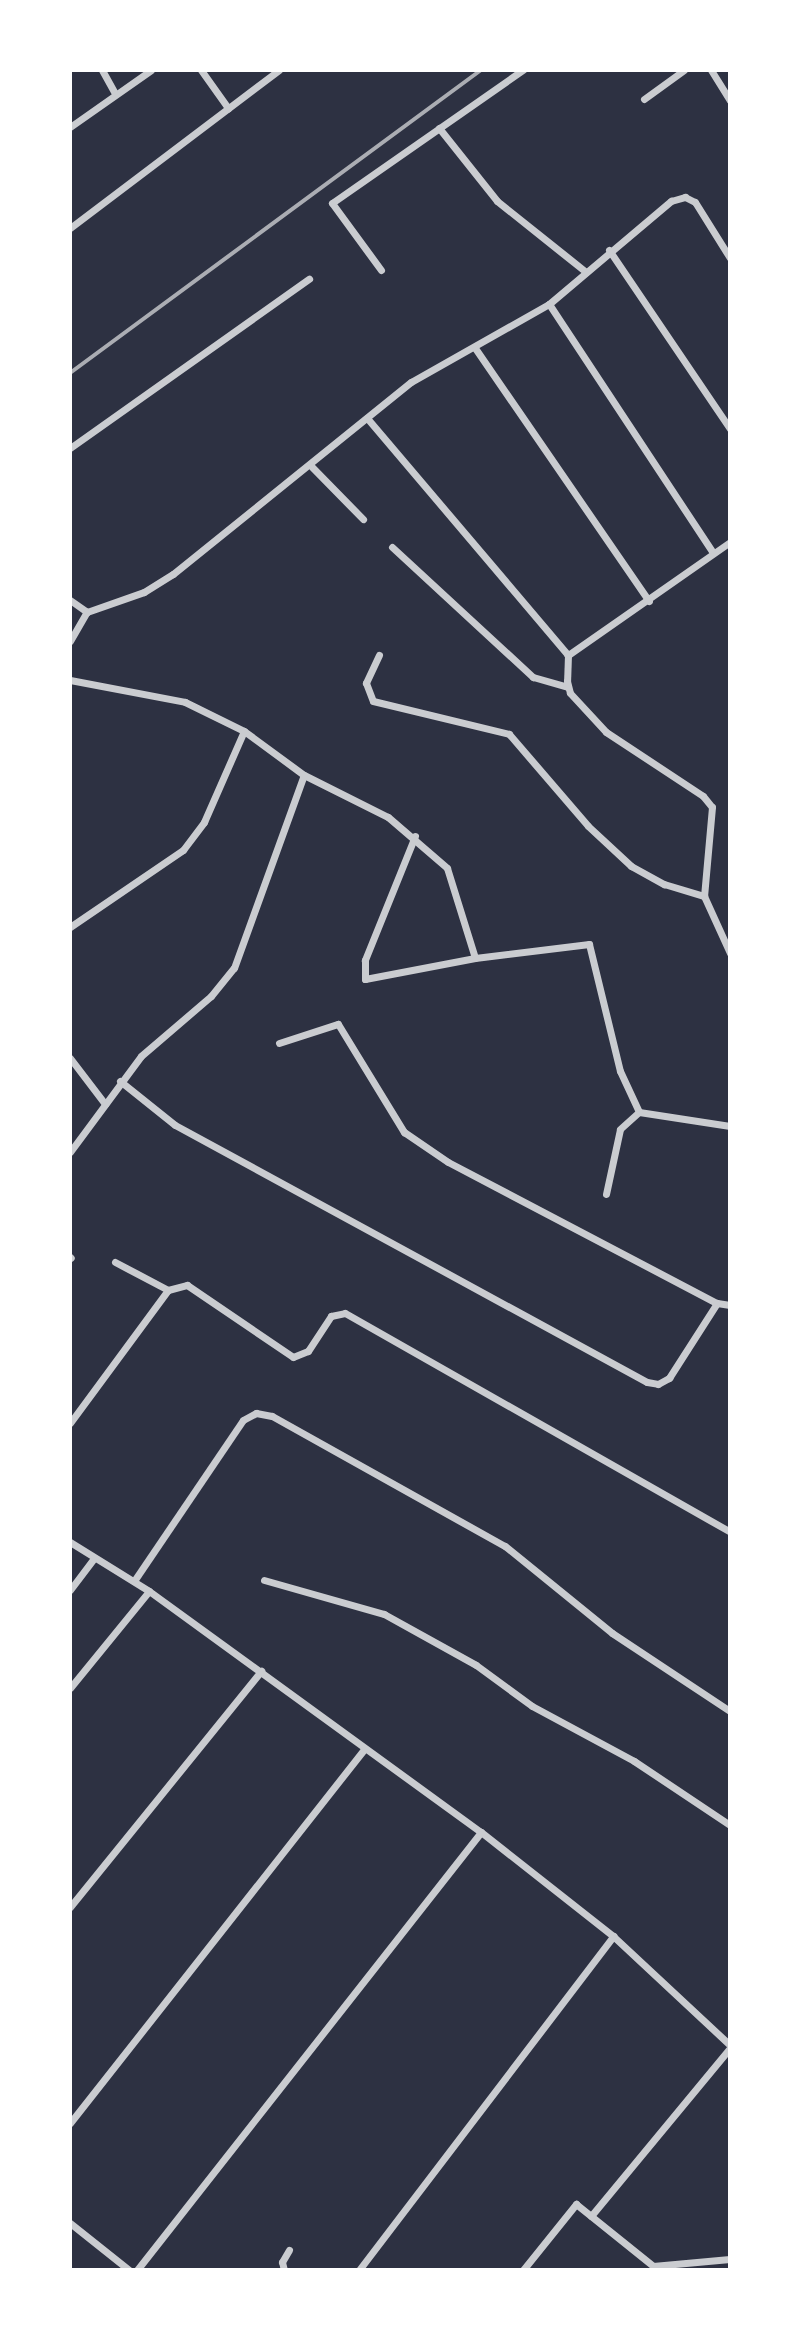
<!DOCTYPE html>
<style>
body{margin:0}
#map{position:relative;width:800px;height:2340px;overflow:hidden;background:#2d3142;font-family:"Golos Text",sans-serif}
div>[style]{position:absolute}
.minor>*{height:7px;margin:-3.5px;padding:0 3.5px;transform-origin:3.5px;border-radius:3.5px;background:#caccd0}
.rail>*{height:4px;margin:-2px;padding:0 2px;transform-origin:2px;border-radius:2px;background:#abadb3}
span{translate:-50% -50%;white-space:nowrap;text-align:center;line-height:1.15;-webkit-text-stroke:7px #fff;paint-order:stroke}
.frame{position:absolute;inset:0;border:72px solid #fff;pointer-events:none}
</style>
<div id="map">
<div class="minor">
<i style="left:102px;top:70px;width:26px;rotate:61deg"></i>
<i style="left:201px;top:70px;width:47px;rotate:54.6deg"></i>
<i style="left:711px;top:70px;width:36px;rotate:58deg"></i>
<i style="left:644px;top:99px;width:49px;rotate:-35.9deg"></i>
<i style="left:70px;top:127px;width:99px;rotate:-35.1deg"></i>
<i style="left:439px;top:128px;width:93px;rotate:51.5deg"></i>
<i style="left:497px;top:201px;width:114px;rotate:38.6deg"></i>
<i style="left:70px;top:228px;width:262px;rotate:-37.1deg"></i>
<i style="left:609px;top:250px;width:216px;rotate:55.9deg"></i>
<i style="left:381px;top:270px;width:83px;rotate:-126.2deg"></i>
<i style="left:332px;top:203px;width:233px;rotate:-34.9deg"></i>
<i style="left:549px;top:304px;width:298px;rotate:56.6deg"></i>
<i style="left:475px;top:348px;width:307px;rotate:55.5deg"></i>
<i style="left:367px;top:418px;width:311px;rotate:49.7deg"></i>
<i style="left:70px;top:448px;width:293px;rotate:-35.3deg"></i>
<i style="left:312px;top:467px;width:73px;rotate:45.6deg"></i>
<i style="left:730px;top:542px;width:198px;rotate:145.1deg"></i>
<i style="left:568px;top:655px;width:26px;rotate:92deg"></i>
<i style="left:567px;top:681px;width:12px;rotate:76deg"></i>
<i style="left:570px;top:693px;width:53px;rotate:47.3deg"></i>
<i style="left:606px;top:732px;width:116px;rotate:33.4deg"></i>
<i style="left:703px;top:796px;width:14px;rotate:51deg"></i>
<i style="left:712px;top:807px;width:89px;rotate:95.1deg"></i>
<i style="left:704px;top:896px;width:63px;rotate:65.5deg"></i>
<i style="left:392px;top:547px;width:192px;rotate:42.7deg"></i>
<i style="left:533px;top:677px;width:36px;rotate:16deg"></i>
<i style="left:70px;top:600px;width:21px;rotate:35deg"></i>
<i style="left:87px;top:612px;width:60px;rotate:-19.3deg"></i>
<i style="left:144px;top:592px;width:34px;rotate:-32deg"></i>
<i style="left:173px;top:574px;width:306px;rotate:-38.9deg"></i>
<i style="left:411px;top:382px;width:159px;rotate:-29.5deg"></i>
<i style="left:549px;top:304px;width:160px;rotate:-40.2deg"></i>
<i style="left:671px;top:201px;width:15px;rotate:-16deg"></i>
<i style="left:685px;top:197px;width:11px;rotate:27deg"></i>
<i style="left:695px;top:202px;width:66px;rotate:58deg"></i>
<i style="left:70px;top:641px;width:34px;rotate:-60deg"></i>
<i style="left:379px;top:655px;width:31px;rotate:115deg"></i>
<i style="left:366px;top:683px;width:19px;rotate:69deg"></i>
<i style="left:373px;top:701px;width:140px;rotate:13.6deg"></i>
<i style="left:509px;top:734px;width:121px;rotate:49.3deg"></i>
<i style="left:588px;top:826px;width:59px;rotate:42.9deg"></i>
<i style="left:631px;top:866px;width:38px;rotate:29deg"></i>
<i style="left:664px;top:884px;width:42px;rotate:16.7deg"></i>
<i style="left:70px;top:680px;width:117px;rotate:10.8deg"></i>
<i style="left:185px;top:702px;width:66px;rotate:26.2deg"></i>
<i style="left:244px;top:731px;width:74px;rotate:36.3deg"></i>
<i style="left:304px;top:775px;width:94px;rotate:26.6deg"></i>
<i style="left:388px;top:817px;width:78px;rotate:40.8deg"></i>
<i style="left:447px;top:868px;width:94px;rotate:72.7deg"></i>
<i style="left:475px;top:958px;width:115px;rotate:-7deg"></i>
<i style="left:589px;top:944px;width:131px;rotate:76.3deg"></i>
<i style="left:620px;top:1071px;width:45px;rotate:65.1deg"></i>
<i style="left:639px;top:1112px;width:92px;rotate:8.7deg"></i>
<i style="left:415px;top:836px;width:134px;rotate:112deg"></i>
<i style="left:365px;top:960px;width:19px;rotate:90deg"></i>
<i style="left:365px;top:979px;width:112px;rotate:-10.8deg"></i>
<i style="left:70px;top:927px;width:137px;rotate:-34.3deg"></i>
<i style="left:183px;top:850px;width:35px;rotate:-53deg"></i>
<i style="left:204px;top:822px;width:99px;rotate:-66.3deg"></i>
<i style="left:279px;top:1043px;width:62px;rotate:-17.9deg"></i>
<i style="left:338px;top:1024px;width:127px;rotate:58.6deg"></i>
<i style="left:404px;top:1132px;width:53px;rotate:34.3deg"></i>
<i style="left:448px;top:1162px;width:304px;rotate:27.7deg"></i>
<i style="left:717px;top:1303px;width:13px;rotate:9deg"></i>
<i style="left:70px;top:1058px;width:58px;rotate:52.7deg"></i>
<i style="left:120px;top:1081px;width:70px;rotate:38.7deg"></i>
<i style="left:175px;top:1125px;width:537px;rotate:28.57deg"></i>
<i style="left:647px;top:1382px;width:11px;rotate:10deg"></i>
<i style="left:658px;top:1384px;width:13px;rotate:-29deg"></i>
<i style="left:669px;top:1378px;width:89px;rotate:-57.4deg"></i>
<i style="left:70px;top:1152px;width:119px;rotate:-53.5deg"></i>
<i style="left:141px;top:1056px;width:92px;rotate:-40.6deg"></i>
<i style="left:211px;top:996px;width:36px;rotate:-51deg"></i>
<i style="left:234px;top:968px;width:205px;rotate:-70.1deg"></i>
<i style="left:606px;top:1194px;width:66px;rotate:-77.8deg"></i>
<i style="left:620px;top:1129px;width:25px;rotate:-42deg"></i>
<i style="left:70px;top:1257px;width:1px;rotate:45deg"></i>
<i style="left:115px;top:1262px;width:60px;rotate:27.8deg"></i>
<i style="left:70px;top:1423px;width:165px;rotate:-53.6deg"></i>
<i style="left:168px;top:1290px;width:20px;rotate:-15deg"></i>
<i style="left:187px;top:1285px;width:128px;rotate:34.2deg"></i>
<i style="left:293px;top:1357px;width:16px;rotate:-22deg"></i>
<i style="left:308px;top:1351px;width:42px;rotate:-56.7deg"></i>
<i style="left:331px;top:1316px;width:14px;rotate:-12deg"></i>
<i style="left:345px;top:1313px;width:443px;rotate:29.6deg"></i>
<i style="left:70px;top:1542px;width:93px;rotate:31.8deg"></i>
<i style="left:149px;top:1591px;width:410px;rotate:36deg"></i>
<i style="left:481px;top:1832px;width:168px;rotate:38.2deg"></i>
<i style="left:613px;top:1936px;width:160px;rotate:43deg"></i>
<i style="left:264px;top:1580px;width:125px;rotate:15.8deg"></i>
<i style="left:384px;top:1614px;width:105px;rotate:29deg"></i>
<i style="left:476px;top:1665px;width:69px;rotate:36.2deg"></i>
<i style="left:532px;top:1706px;width:116px;rotate:28.3deg"></i>
<i style="left:634px;top:1761px;width:115px;rotate:33.7deg"></i>
<i style="left:134px;top:1581px;width:194px;rotate:-55.9deg"></i>
<i style="left:243px;top:1420px;width:15px;rotate:-28deg"></i>
<i style="left:256px;top:1413px;width:16px;rotate:11deg"></i>
<i style="left:272px;top:1416px;width:267px;rotate:29.2deg"></i>
<i style="left:505px;top:1546px;width:138px;rotate:39.1deg"></i>
<i style="left:612px;top:1633px;width:141px;rotate:33.5deg"></i>
<i style="left:70px;top:1590px;width:40px;rotate:-53deg"></i>
<i style="left:70px;top:1688px;width:125px;rotate:-50.8deg"></i>
<i style="left:70px;top:1907px;width:304px;rotate:-51deg"></i>
<i style="left:70px;top:2123px;width:475px;rotate:-51.8deg"></i>
<i style="left:591px;top:2216px;width:218px;rotate:-50.4deg"></i>
<i style="left:70px;top:2223px;width:75px;rotate:38.5deg"></i>
<i style="left:137px;top:2270px;width:557px;rotate:-51.85deg"></i>
<i style="left:284px;top:2270px;width:8px;rotate:-104deg"></i>
<i style="left:282px;top:2262px;width:14px;rotate:-60deg"></i>
<i style="left:359px;top:2270px;width:420px;rotate:-52.7deg"></i>
<i style="left:523px;top:2270px;width:85px;rotate:-51.2deg"></i>
<i style="left:576px;top:2204px;width:99px;rotate:38.8deg"></i>
<i style="left:653px;top:2266px;width:77px;rotate:-5.2deg"></i>
</div>
<div class="rail">
<i style="left:70px;top:373px;width:511px;rotate:-36.4deg"></i>
</div>
<div class="frame"></div>
</div>
